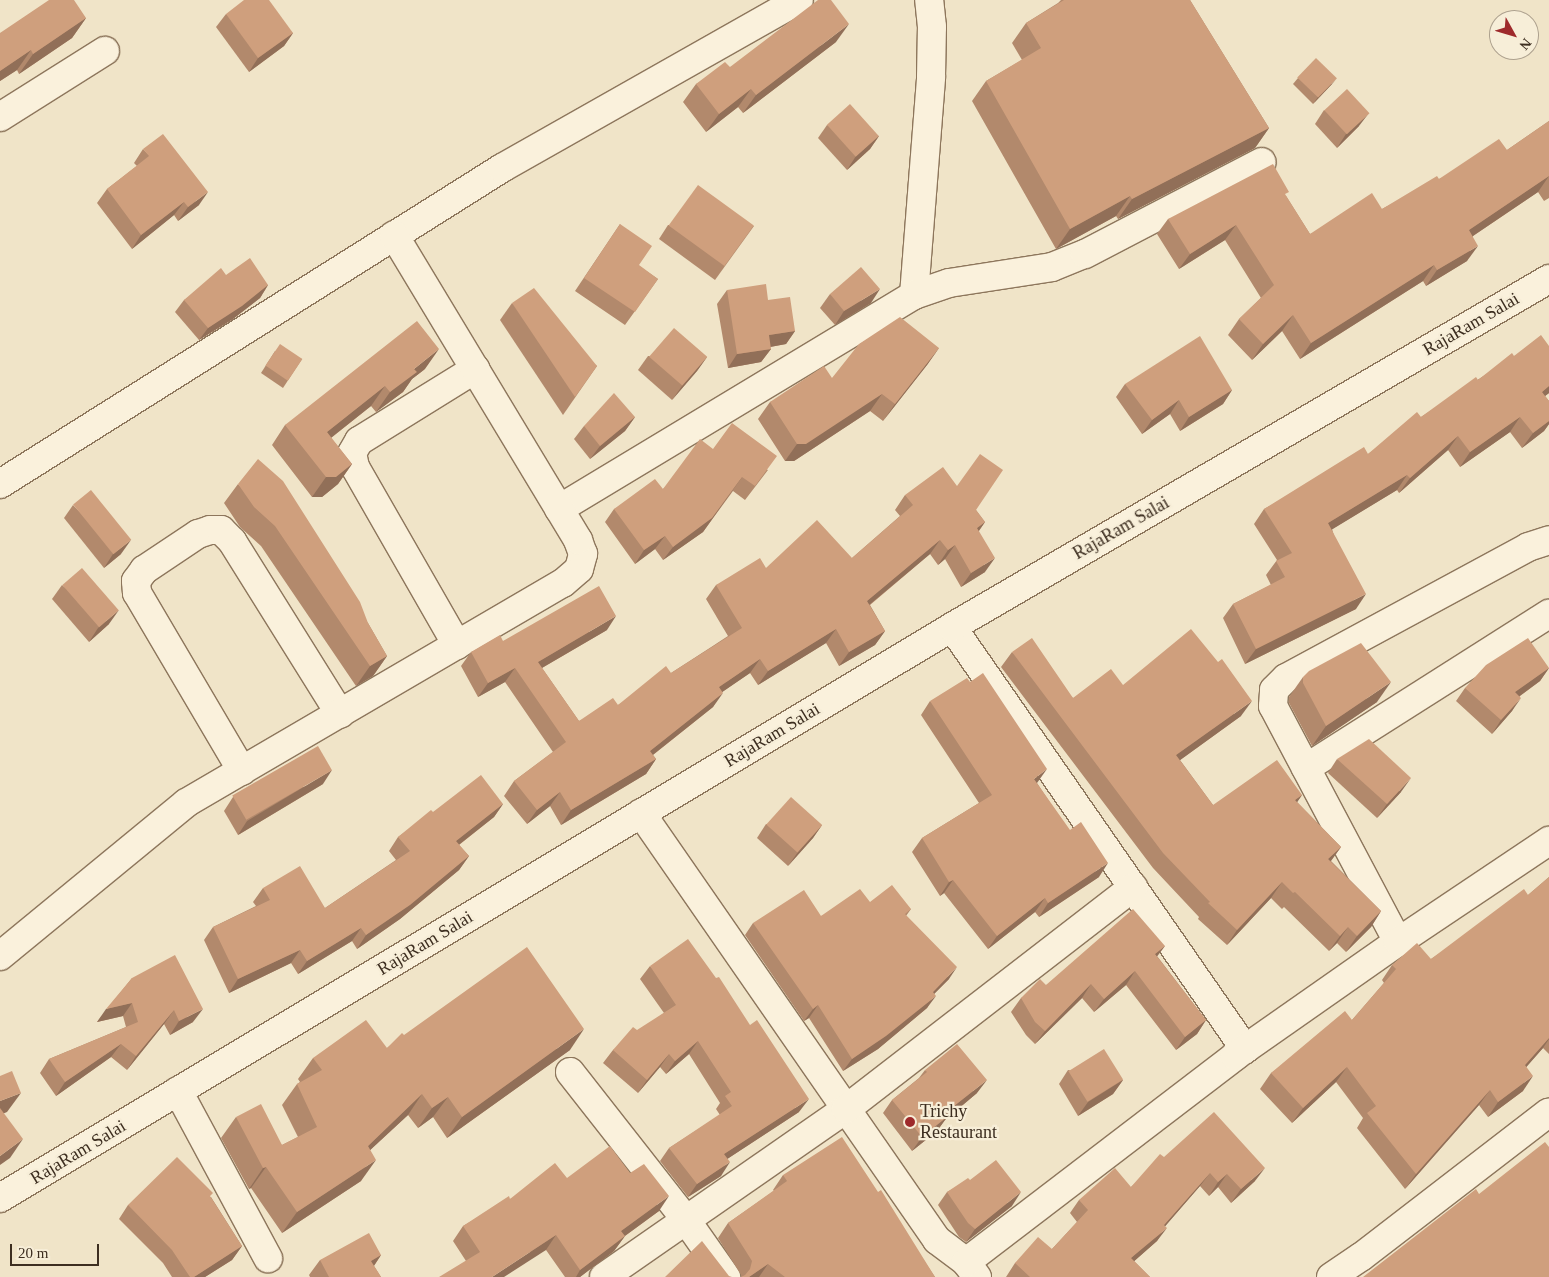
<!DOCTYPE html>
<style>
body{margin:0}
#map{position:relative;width:1549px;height:1277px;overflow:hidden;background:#f0e4c8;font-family:"Times New Roman",serif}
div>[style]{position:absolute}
.roads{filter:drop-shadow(1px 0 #8d765c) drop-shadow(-1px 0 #8d765c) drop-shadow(0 1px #8d765c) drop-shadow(0 -1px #8d765c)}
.minor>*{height:28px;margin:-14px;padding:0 14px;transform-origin:14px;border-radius:14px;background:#faf1dc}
.wall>*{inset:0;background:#b2896c}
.shaded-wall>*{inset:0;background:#916f58}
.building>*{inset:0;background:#cf9f7d;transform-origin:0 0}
.dots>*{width:14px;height:14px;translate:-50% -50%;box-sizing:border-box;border:2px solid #f7eed8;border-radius:50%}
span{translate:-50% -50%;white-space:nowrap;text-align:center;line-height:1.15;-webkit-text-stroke:4.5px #f7eed8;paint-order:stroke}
.street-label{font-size:18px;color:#3d2e20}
.poi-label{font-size:18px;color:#3d2e20}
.left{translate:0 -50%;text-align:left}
.north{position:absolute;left:1489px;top:10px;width:50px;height:50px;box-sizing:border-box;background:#f7eed8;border:1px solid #ada18e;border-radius:50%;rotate:129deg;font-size:14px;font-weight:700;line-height:20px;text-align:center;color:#3d2e20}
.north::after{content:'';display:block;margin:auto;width:18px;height:22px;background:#9e2a2b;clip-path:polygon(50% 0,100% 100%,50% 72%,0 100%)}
.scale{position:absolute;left:10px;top:1244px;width:89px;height:22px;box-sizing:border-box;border:2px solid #3d2e20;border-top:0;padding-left:6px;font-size:15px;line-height:18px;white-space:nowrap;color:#3d2e20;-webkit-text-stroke:4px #f7eed8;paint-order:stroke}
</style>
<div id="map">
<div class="roads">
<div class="minor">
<i style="left:0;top:117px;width:124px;rotate:-32.2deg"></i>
<i style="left:914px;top:295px;width:219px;rotate:-85.5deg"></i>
<i style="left:931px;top:77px;width:50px;rotate:-88.9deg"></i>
<i style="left:932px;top:27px;width:27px;rotate:-96deg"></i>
<i style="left:0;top:484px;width:593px;rotate:-32.19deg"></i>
<i style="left:502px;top:168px;width:341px;rotate:-29.5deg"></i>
<i style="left:559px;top:509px;width:415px;rotate:-31.1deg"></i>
<i style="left:914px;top:295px;width:37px;rotate:-19deg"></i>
<i style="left:949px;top:283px;width:104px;rotate:-8.8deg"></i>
<i style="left:1052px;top:267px;width:35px;rotate:-22deg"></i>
<i style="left:1085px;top:254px;width:199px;rotate:-27.5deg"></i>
<i style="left:952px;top:627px;width:514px;rotate:55.23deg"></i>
<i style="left:457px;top:645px;width:205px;rotate:-119.8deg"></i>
<i style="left:355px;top:467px;width:14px;rotate:-102deg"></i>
<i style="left:352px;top:453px;width:14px;rotate:-60deg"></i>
<i style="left:359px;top:441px;width:137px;rotate:-31.8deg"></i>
<i style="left:1306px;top:768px;width:288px;rotate:-32.4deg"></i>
<i style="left:242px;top:771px;width:207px;rotate:-120.5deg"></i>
<i style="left:137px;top:593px;width:12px;rotate:-95deg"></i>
<i style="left:136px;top:581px;width:14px;rotate:-54deg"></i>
<i style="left:144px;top:570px;width:65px;rotate:-33.7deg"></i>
<i style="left:198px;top:534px;width:13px;rotate:-18deg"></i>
<i style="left:210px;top:530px;width:11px"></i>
<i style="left:221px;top:530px;width:16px;rotate:45deg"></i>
<i style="left:232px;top:541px;width:204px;rotate:58deg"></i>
<i style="left:641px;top:813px;width:520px;rotate:55.27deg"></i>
<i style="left:937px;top:1240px;width:36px;rotate:37deg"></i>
<i style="left:1398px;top:942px;width:267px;rotate:-117.9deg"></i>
<i style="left:1273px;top:706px;width:16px;rotate:-86deg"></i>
<i style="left:1274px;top:690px;width:17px;rotate:-45deg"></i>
<i style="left:1286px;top:678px;width:275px;rotate:-28.4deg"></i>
<i style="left:1528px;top:547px;width:22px;rotate:-18deg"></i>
<i style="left:0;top:956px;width:241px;rotate:-39.4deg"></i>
<i style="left:186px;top:803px;width:436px;rotate:-30.3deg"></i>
<i style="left:563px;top:583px;width:21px;rotate:-41deg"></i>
<i style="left:579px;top:569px;width:16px;rotate:-75deg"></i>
<i style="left:583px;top:554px;width:15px;rotate:-110deg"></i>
<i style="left:578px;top:540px;width:356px;rotate:-121.1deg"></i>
<i style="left:570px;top:1072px;width:188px;rotate:51.9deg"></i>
<i style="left:686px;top:1220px;width:70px;rotate:54.9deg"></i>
<i style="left:178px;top:1091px;width:190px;rotate:61.7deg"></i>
<i style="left:0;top:1198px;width:1110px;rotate:-30.95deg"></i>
<i style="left:952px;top:627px;width:691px;rotate:-30.24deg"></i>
<i style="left:604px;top:1277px;width:295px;rotate:-34.8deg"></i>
<i style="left:846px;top:1109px;width:363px;rotate:-37.7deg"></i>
<i style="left:977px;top:1277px;width:19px;rotate:-126deg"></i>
<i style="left:966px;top:1262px;width:339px;rotate:-37.4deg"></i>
<i style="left:1235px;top:1056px;width:199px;rotate:-35deg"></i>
<i style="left:1398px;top:942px;width:182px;rotate:-33.8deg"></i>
<i style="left:1331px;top:1277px;width:36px;rotate:-34deg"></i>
<i style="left:1361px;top:1257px;width:237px;rotate:-37.6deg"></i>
</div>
</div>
<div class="wall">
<i style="clip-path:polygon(1061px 0,1190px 0,1269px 128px,1255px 148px,1118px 219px,1116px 216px,1056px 249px,972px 101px,986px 81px,1022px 60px,1012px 43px,1026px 23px,1058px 3px)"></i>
<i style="clip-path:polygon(226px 14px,293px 33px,284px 46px,249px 72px,216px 27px)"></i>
<i style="clip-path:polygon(86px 18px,72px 38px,19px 74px,17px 70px,0 81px,0 33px)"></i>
<i style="clip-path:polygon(836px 42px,743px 113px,738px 107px,706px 132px,683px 102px,696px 84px,730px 67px)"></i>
<i style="clip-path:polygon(1298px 78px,1332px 84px,1313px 104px,1293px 84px)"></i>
<i style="clip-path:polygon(1324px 110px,1359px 126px,1337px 148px,1315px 124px)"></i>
<i style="clip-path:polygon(1549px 121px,1549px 198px,1544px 201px,1538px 192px,1473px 236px,1467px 261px,1426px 286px,1423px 281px,1300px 359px,1282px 331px,1252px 360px,1228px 335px,1239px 319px,1261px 298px,1225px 240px,1179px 269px,1157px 234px,1168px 219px,1286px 196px,1310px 234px,1382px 209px,1439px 179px,1507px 150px)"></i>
<i style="clip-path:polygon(827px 125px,879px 136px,870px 149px,847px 170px,818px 138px)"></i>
<i style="clip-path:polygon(143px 149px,199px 205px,178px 221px,174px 215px,132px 249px,97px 203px,107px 189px,137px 166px,134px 163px)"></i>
<i style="clip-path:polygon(620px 224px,639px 266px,658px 279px,625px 325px,575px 291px)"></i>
<i style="clip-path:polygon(668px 225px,754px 226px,715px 280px,659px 239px)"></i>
<i style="clip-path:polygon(226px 275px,268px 285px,260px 298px,233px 319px,199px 340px,175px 312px,184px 300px)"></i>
<i style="clip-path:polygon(727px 290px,768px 300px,795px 331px,786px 344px,770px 347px,771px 349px,761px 362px,728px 368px,717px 304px)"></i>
<i style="clip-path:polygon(830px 294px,871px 303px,835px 325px,820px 308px)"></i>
<i style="clip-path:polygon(512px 303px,597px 366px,563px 415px,500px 320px)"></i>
<i style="clip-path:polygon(1549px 346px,1549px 393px,1545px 396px,1549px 401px,1549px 424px,1544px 431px,1522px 448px,1510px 432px,1460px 467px,1448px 450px,1399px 493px,1397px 490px,1332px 529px,1356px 609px,1245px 664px,1223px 618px,1233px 604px,1271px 585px,1266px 575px,1277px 560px,1254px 524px,1264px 509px,1368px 454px,1421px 417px,1514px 356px)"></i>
<i style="clip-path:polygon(939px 348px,927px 365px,883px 421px,870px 411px,794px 461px,785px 461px,758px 419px,770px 402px,832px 378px)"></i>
<i style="clip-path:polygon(275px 351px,302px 359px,283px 388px,261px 373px)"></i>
<i style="clip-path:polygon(648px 356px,707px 357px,697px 371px,672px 400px,638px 370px)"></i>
<i style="clip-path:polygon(425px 369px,412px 379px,403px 392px,376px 412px,371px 406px,331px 438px,352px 464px,338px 484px,322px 497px,312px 497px,272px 445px,285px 425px)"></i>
<i style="clip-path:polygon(1125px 384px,1232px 390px,1223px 404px,1180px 431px,1170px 414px,1142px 434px,1116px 397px)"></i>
<i style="clip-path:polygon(635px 417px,625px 431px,590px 459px,574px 439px,584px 426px)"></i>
<i style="clip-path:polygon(713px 449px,768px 470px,745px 500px,733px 491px,703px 532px,663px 560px,655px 549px,635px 564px,605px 522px,614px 509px,663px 489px)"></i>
<i style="clip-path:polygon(238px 484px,368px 623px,387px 656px,373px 676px,356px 686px,261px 546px,240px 527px,224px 503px)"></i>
<i style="clip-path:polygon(905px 495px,976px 510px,985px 522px,979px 531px,985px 572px,961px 587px,945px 559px,938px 565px,930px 554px,870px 605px,885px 631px,875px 645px,839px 666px,826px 643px,758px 685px,750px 673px,722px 692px,713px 707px,653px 755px,656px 759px,646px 774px,561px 825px,550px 806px,527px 824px,504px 796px,514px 781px,553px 752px,505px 682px,478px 697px,461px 666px,471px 652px,503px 641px,607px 630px,542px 668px,579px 721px,618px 705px,671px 673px,728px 636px,706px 599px,716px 585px,766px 568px,852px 558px,900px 516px,895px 510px)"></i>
<i style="clip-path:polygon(73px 505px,121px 554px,104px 568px,64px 518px)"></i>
<i style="clip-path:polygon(62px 585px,109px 624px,89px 642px,52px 599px)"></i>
<i style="clip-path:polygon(1012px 652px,1073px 698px,1123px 685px,1241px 716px,1180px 760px,1213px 805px,1302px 795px,1297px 802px,1341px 847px,1331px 861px,1381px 911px,1371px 927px,1346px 952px,1337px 943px,1329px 951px,1284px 907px,1282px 909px,1271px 898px,1227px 945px,1198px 919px,1199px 917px,1153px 868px,1001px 667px)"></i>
<i style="clip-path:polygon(1549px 668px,1540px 681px,1520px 696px,1512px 711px,1492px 734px,1456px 701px,1465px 688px)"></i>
<i style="clip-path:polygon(1303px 677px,1377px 702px,1312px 746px,1289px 703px,1289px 697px)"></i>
<i style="clip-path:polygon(930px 701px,1037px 783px,1099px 877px,1039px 917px,1035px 912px,988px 949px,944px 893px,940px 896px,912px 852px,922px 838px,979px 803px,921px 715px)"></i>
<i style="clip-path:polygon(1337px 759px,1401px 792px,1377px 818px,1328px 773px)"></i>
<i style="clip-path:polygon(323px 784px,238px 835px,224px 811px,233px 797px)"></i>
<i style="clip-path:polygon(503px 804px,494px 817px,459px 845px,469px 856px,459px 870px,400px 919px,357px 949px,352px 941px,298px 974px,291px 963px,229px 993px,204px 940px,213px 927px,256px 906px,253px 902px,263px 888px,325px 908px,396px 860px,389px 851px,398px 837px,433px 812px)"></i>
<i style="clip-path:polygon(766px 824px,822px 825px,813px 838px,788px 866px,757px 838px)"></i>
<i style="clip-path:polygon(1549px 877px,1549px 1054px,1543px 1048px,1526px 1067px,1523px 1091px,1488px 1117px,1479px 1105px,1405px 1189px,1357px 1128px,1363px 1118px,1336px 1082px,1292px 1123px,1260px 1089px,1271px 1073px,1352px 1020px,1384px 983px,1382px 980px,1392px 965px,1431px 959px,1528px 895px)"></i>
<i style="clip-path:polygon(870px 902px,911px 909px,906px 916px,949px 979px,934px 994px,927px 1008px,878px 1049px,843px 1071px,809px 1018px,804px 1021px,745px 935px,753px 923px,821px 916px)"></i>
<i style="clip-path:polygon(1165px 946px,1157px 956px,1206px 1020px,1197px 1034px,1176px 1050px,1126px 985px,1094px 1012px,1082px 998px,1035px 1044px,1026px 1035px,1011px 1012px,1021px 998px,1046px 985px)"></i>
<i style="clip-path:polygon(650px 966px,799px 1112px,727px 1159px,721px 1176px,688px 1197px,660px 1161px,669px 1148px,720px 1115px,716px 1109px,720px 1103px,689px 1054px,666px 1074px,660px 1067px,638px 1093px,603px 1063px,613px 1050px,664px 1013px,640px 979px)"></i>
<i style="clip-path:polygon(132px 978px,193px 1022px,170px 1035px,164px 1024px,127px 1070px,111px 1057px,56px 1096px,40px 1073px,49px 1059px,126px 1027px,123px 1016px,97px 1022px)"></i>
<i style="clip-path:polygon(404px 1035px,570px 1050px,447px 1138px,433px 1117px,418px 1128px,408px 1115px,370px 1150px,361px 1181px,282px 1233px,251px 1188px,249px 1189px,221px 1138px,236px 1117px,282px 1145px,298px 1137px,282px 1105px,297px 1084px,300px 1082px,298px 1079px,313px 1058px,387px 1048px)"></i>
<i style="clip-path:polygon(925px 1070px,977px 1093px,945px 1120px,937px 1131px,912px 1151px,883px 1113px,892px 1100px,919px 1078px)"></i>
<i style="clip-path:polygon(1068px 1070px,1123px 1080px,1113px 1094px,1078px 1116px,1059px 1084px)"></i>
<i style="clip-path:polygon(1164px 1157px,1255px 1181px,1231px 1203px,1218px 1187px,1209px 1196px,1200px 1186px,1165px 1226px,1157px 1241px,1134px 1261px,1150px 1277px,1006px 1277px,1015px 1263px,1052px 1249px,1077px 1222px,1070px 1213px,1079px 1200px,1131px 1187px)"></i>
<i style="clip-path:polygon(630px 1173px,659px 1211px,625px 1236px,614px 1251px,580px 1277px,565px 1277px,546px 1250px,466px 1261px,453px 1241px,463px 1226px,510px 1199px,567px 1178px)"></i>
<i style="clip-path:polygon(783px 1175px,878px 1192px,935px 1277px,741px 1277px,741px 1275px,718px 1238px,728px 1223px,774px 1191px,773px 1190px)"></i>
<i style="clip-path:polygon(970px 1180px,1012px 1206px,966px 1242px,959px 1237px,938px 1205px,947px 1192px)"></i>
<i style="clip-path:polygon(211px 1197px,242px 1246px,232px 1260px,205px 1277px,172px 1277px,163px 1263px,119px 1219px,128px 1205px)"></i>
<i style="clip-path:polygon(381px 1255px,374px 1266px,381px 1277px,310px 1277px,309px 1275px,320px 1260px)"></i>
</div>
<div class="shaded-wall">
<i style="clip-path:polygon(86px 18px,72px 38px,19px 74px,33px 54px)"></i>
<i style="clip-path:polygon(849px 24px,836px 42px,743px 113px,756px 95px)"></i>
<i style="clip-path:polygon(293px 33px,284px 46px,249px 72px,258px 58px)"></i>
<i style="clip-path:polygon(31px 50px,17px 70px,0 81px,0 71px)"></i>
<i style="clip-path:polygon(1337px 78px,1332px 84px,1313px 104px,1318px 97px)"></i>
<i style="clip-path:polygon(751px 89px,738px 107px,706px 132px,719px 114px)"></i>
<i style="clip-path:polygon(1369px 113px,1359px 126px,1337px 148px,1346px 134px)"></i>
<i style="clip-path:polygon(1269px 128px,1255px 148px,1118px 219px,1132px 199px)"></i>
<i style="clip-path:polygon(879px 136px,870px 149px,847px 170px,856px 156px)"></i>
<i style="clip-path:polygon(1549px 176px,1538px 192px,1458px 246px,1469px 230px)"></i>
<i style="clip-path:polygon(208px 192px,199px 205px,178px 221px,188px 207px)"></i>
<i style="clip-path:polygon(1130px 196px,1116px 216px,1056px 249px,1070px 229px)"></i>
<i style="clip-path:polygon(184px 202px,174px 215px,132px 249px,141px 235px)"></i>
<i style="clip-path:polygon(1236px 225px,1225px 240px,1179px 269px,1190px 254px)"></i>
<i style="clip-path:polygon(1478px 246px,1467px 261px,1426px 286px,1437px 270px)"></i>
<i style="clip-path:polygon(1434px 265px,1423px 281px,1300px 359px,1311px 343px)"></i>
<i style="clip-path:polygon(268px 285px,260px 298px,233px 319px,199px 340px,208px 328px)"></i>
<i style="clip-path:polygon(880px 289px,871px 303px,835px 325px,844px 311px)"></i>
<i style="clip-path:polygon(1293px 315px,1282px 331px,1252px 360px,1263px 344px)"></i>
<i style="clip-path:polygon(795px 331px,786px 344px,759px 349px,769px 335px)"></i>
<i style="clip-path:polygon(939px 348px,927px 365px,883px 421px,895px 404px)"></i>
<i style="clip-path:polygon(439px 349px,425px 369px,412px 379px,403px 392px,376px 412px,390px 392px,414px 369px)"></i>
<i style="clip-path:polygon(771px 349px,761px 362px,728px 368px,737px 354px)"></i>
<i style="clip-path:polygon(707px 357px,697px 371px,672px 400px,682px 386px)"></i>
<i style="clip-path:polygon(385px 386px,371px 406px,313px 452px,327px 432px)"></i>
<i style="clip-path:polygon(1549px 386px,1549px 393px,1532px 406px,1542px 392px)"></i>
<i style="clip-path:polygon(1232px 390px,1223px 404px,1180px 431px,1189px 417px)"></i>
<i style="clip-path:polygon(882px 394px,870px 411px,794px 461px,785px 461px,797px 444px)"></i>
<i style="clip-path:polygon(1179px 400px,1170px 414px,1142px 434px,1152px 420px)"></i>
<i style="clip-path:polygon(635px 417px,625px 431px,590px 459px,600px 446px)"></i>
<i style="clip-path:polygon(1520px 417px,1510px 432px,1460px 467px,1470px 452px)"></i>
<i style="clip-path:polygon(1549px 421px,1549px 424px,1544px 431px,1522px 448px,1533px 433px)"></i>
<i style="clip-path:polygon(1458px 436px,1448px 450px,1399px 493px,1410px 478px)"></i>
<i style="clip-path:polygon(352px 464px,338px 484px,322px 497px,312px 497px,326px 477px)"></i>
<i style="clip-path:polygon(1407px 475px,1397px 490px,1318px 538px,1328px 523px)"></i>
<i style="clip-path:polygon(742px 477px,703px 532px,663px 560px,673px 547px)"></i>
<i style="clip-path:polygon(985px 522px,975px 536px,977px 528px)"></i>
<i style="clip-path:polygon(665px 536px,655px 549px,635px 564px,644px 550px)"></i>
<i style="clip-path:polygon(131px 540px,121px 554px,104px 568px,113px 554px)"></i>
<i style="clip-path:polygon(940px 540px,930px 554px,857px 615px,867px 601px)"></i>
<i style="clip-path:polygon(955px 545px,945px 559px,938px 565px,948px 550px)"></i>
<i style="clip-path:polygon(995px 558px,985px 572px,961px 587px,971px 573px)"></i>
<i style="clip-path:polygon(1366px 594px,1356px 609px,1245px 664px,1256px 649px)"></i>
<i style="clip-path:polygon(119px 610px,109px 624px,89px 642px,98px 628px)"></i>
<i style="clip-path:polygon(616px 616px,607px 630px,528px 676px,538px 662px)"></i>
<i style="clip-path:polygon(836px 629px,826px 643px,758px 685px,768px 671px)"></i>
<i style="clip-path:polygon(885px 631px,875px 645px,839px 666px,849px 652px)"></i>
<i style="clip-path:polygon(387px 656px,373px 676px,356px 686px,370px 666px)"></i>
<i style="clip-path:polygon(760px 659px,750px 673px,709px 701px,719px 687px)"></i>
<i style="clip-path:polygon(515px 668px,505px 682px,478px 697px,488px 683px)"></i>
<i style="clip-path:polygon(1549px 668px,1540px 681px,1506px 706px,1515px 692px)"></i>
<i style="clip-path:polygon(1391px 682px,1377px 702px,1312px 746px,1326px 726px)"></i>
<i style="clip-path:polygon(723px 693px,713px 707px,640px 765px,650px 751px)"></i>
<i style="clip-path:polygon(1521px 698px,1512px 711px,1492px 734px,1501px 720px)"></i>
<i style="clip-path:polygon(1252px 701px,1241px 716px,1165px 771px,1176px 755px)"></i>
<i style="clip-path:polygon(656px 759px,646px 774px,561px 825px,571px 810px)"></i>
<i style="clip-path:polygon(1047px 769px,1037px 783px,1024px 793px,1034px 779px)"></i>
<i style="clip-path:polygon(332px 770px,323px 784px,238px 835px,247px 821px)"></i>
<i style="clip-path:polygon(1411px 778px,1401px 792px,1377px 818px,1387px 804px)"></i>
<i style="clip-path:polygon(560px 792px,550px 806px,527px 824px,537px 810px)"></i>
<i style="clip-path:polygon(1302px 795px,1291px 811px,1295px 800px)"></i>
<i style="clip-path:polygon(503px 804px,494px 817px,447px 854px,456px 841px)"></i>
<i style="clip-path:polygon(822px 825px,813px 838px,788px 866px,798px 852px)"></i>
<i style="clip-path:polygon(1341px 847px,1330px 862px,1328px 859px)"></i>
<i style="clip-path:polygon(469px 856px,459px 870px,400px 919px,357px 949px,366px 935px)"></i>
<i style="clip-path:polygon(1108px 863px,1099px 877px,1039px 917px,1048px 903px)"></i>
<i style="clip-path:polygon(953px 880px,944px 893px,940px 896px,949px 882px)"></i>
<i style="clip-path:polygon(1282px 882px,1271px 898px,1227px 945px,1237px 930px)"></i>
<i style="clip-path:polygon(1045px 898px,1035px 912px,988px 949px,997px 936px)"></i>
<i style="clip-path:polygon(1381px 911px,1371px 927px,1346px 952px,1357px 936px)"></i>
<i style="clip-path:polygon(1348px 927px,1337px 943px,1329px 951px,1340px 936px)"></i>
<i style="clip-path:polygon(361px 928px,352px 941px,298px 974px,307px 961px)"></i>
<i style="clip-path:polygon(1165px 946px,1155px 959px,1155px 954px)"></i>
<i style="clip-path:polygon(300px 950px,291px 963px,229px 993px,238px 979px)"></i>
<i style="clip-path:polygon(957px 967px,949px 979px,924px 1004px,933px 992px)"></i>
<i style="clip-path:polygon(1135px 971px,1126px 985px,1094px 1012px,1104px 999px)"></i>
<i style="clip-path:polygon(1091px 984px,1082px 998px,1035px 1044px,1045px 1031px)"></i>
<i style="clip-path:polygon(936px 996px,927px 1008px,878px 1049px,843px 1071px,852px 1059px)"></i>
<i style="clip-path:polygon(132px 1003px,123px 1016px,97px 1022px,106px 1009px)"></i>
<i style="clip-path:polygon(818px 1005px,809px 1018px,804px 1021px,813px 1009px)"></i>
<i style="clip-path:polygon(203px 1009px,193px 1022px,170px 1035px,179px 1021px)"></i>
<i style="clip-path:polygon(174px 1010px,164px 1024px,127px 1070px,136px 1056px)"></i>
<i style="clip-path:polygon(1206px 1020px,1197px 1034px,1176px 1050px,1185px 1037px)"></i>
<i style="clip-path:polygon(584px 1029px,570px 1050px,447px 1138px,462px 1117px)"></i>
<i style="clip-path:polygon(1549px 1038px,1549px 1039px,1543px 1048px,1515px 1080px,1525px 1065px)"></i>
<i style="clip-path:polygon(698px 1041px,689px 1054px,666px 1074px,675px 1061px)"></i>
<i style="clip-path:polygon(121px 1044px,111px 1057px,56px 1096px,65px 1082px)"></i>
<i style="clip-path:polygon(669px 1054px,660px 1067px,638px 1093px,647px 1080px)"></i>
<i style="clip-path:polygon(1347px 1067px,1336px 1082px,1292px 1123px,1303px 1108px)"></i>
<i style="clip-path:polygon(1533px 1076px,1523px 1091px,1488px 1117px,1498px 1102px)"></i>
<i style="clip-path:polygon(987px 1080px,977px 1093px,945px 1120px,937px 1131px,912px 1151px,922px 1137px,944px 1114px)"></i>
<i style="clip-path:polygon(1123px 1080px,1113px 1094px,1078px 1116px,1088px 1102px)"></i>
<i style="clip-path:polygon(1490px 1090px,1479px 1105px,1405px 1189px,1416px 1174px)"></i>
<i style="clip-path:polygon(21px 1093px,7px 1112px,0 1115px,0 1101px)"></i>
<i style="clip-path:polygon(422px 1094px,408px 1115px,353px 1166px,368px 1146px)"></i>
<i style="clip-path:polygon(448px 1097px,433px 1117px,418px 1128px,432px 1108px)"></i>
<i style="clip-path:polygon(809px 1099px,799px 1112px,715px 1167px,724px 1154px)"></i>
<i style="clip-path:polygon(23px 1139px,10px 1158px,0 1165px,0 1156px)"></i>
<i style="clip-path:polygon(376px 1160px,361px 1181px,282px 1233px,297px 1212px)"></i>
<i style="clip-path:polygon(730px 1162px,721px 1176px,688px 1197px,697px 1184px)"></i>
<i style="clip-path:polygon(266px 1167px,251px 1188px,249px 1189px,263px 1168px)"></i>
<i style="clip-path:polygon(1265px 1168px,1255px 1181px,1231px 1203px,1241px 1189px)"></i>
<i style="clip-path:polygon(1210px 1173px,1200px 1186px,1155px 1238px,1167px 1228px,1157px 1241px,1122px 1272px,1131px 1258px,1164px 1225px)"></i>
<i style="clip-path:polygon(1227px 1174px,1218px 1187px,1209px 1196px,1218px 1182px)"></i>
<i style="clip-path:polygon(1021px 1192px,1012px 1206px,966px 1242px,975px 1229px)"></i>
<i style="clip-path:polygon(669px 1196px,659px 1211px,611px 1246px,621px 1231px)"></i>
<i style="clip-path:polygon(556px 1235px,546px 1250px,504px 1277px,492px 1277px)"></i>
<i style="clip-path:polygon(625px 1236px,614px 1251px,580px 1277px,576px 1277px,580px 1270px)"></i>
<i style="clip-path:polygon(242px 1246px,232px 1260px,205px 1277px,194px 1277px)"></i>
<i style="clip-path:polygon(381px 1255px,371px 1270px,371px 1261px)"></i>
<i style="clip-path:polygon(768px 1264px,759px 1277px,749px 1277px)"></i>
</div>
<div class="building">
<i style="clip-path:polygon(49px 0,74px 0,86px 18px,33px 54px,31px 50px,0 71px,0 33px)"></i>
<i style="clip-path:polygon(244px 0,269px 0,293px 33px,258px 58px,226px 14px)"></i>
<i style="clip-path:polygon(818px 0,831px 0,849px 24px,756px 95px,751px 89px,719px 114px,696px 84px,725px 62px,730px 67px)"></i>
<i style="clip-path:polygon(1064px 0,1190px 0,1269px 128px,1132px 199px,1130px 196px,1070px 229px,986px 81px,1041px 48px,1026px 23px)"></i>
<i style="left:1316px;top:58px;width:29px;height:27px;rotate:44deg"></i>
<i style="left:1347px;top:89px;width:33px;height:31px;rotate:47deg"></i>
<i style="left:850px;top:104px;width:43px;height:31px;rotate:48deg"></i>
<i style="clip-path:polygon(1549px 121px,1549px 176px,1469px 230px,1478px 246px,1437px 270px,1434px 265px,1311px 343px,1293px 315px,1263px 344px,1239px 319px,1274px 285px,1236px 225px,1190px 254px,1168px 219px,1273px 164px,1289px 192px,1285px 194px,1310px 234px,1372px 193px,1382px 209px,1437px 176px,1439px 179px,1499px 139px,1507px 150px)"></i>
<i style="clip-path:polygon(163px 134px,208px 192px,188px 207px,184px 202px,141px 235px,107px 189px,149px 156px,143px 149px)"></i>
<i style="left:698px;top:185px;width:69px;height:50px;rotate:36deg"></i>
<i style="clip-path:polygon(620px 224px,652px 246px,639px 265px,658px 279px,635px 312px,584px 278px)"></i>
<i style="clip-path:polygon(250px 258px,268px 285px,242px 306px,208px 328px,184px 300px,221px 268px,226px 275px)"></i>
<i style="clip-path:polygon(861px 267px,880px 289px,844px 311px,830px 294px)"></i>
<i style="clip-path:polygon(766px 284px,768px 300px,790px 297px,795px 331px,769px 335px,771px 349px,737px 354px,727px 290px)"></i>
<i style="clip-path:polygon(534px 288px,597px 366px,575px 397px,512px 303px)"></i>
<i style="clip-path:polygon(900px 317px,939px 348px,895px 404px,882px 394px,806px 444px,797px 444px,770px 402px,824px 366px,832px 378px,859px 344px)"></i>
<i style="clip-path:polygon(417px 321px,439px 349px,414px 369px,417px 372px,390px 392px,385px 386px,327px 432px,352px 464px,336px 477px,326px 477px,285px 425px)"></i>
<i style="left:674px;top:328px;width:44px;height:38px;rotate:41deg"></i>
<i style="clip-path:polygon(1541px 335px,1549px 346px,1549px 386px,1542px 392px,1549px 401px,1549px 421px,1533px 433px,1520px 417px,1470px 452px,1458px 436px,1410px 478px,1407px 475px,1328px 523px,1366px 594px,1256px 649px,1233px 604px,1285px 577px,1276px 561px,1292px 553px,1264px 509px,1364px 447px,1368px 454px,1417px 412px,1421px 417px,1476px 377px,1478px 380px,1512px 353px,1514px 356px)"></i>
<i style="clip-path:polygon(1200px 336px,1232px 390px,1189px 417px,1179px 400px,1152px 420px,1125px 384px)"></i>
<i style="left:280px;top:344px;width:27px;height:26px;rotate:34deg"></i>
<i style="clip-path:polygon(614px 393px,635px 417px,600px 446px,584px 426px)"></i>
<i style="clip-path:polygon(732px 423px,777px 456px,755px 486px,742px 477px,712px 518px,673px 547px,665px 536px,644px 550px,614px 509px,655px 479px,663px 489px,700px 439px,713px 449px)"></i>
<i style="clip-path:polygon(980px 454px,1003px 470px,976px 510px,985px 522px,977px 528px,995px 558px,971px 573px,955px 545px,948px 550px,940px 540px,867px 601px,885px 631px,849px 652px,836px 629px,768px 671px,760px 659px,719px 687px,723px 693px,650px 751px,656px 759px,571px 810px,560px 792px,537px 810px,514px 781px,566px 742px,515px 668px,488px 683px,471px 652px,500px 635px,503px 641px,599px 586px,616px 616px,538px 662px,579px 721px,613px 698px,618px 705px,666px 666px,671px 673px,742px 628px,716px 585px,760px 558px,766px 568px,817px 520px,852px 558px,913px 505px,905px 495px,943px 467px,957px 486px)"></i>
<i style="clip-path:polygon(258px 459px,283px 481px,360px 602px,368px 623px,387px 656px,370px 666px,275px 526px,254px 507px,238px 484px)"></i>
<i style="left:91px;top:490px;width:64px;height:23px;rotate:51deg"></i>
<i style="left:82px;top:568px;width:56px;height:26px;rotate:49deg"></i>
<i style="clip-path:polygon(1191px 629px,1218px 662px,1222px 659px,1252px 701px,1176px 755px,1213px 805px,1277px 760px,1302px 795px,1295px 800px,1341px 847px,1328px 859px,1381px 911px,1357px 936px,1348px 927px,1340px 936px,1295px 892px,1293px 893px,1282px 882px,1237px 930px,1208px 903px,1210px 902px,1163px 853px,1012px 652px,1032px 638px,1073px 698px,1111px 669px,1123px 685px)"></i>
<i style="clip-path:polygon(1528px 638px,1549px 668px,1515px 692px,1521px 698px,1501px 720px,1465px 688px,1486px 665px)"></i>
<i style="clip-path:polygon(1361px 643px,1391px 682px,1326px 726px,1303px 683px,1303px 677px,1309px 671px)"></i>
<i style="clip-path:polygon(983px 673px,1047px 769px,1034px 779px,1070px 830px,1081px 822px,1108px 863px,1048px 903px,1045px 898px,997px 936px,953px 880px,949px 882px,922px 838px,992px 795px,930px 701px,967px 678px,970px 682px)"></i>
<i style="clip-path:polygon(1369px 739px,1411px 778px,1387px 804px,1337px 759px)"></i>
<i style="left:318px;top:746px;width:28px;height:99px;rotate:60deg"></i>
<i style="clip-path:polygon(481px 775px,503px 804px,456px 841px,469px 856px,410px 905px,366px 935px,361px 928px,307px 961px,300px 950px,238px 979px,213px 927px,270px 900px,263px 888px,300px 866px,325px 908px,410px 851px,398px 837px,431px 810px,433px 812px)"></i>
<i style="left:791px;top:797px;width:42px;height:37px;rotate:42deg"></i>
<i style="clip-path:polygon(1549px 877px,1549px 1038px,1525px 1065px,1533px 1076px,1498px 1102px,1490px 1090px,1416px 1174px,1367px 1113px,1376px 1106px,1347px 1067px,1303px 1108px,1271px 1073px,1345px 1011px,1352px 1020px,1396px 969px,1392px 965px,1417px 943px,1431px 959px,1524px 889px,1528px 895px)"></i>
<i style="clip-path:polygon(892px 885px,911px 909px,905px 914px,957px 967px,933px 992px,936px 996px,886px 1036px,852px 1059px,818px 1005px,813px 1009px,753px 923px,804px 890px,821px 916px,860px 889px,870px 902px)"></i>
<i style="clip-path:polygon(1133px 909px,1165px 946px,1155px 954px,1206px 1020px,1185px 1037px,1135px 971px,1104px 999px,1091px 984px,1045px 1031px,1035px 1022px,1021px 998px,1040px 979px,1046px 985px)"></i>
<i style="clip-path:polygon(688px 939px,716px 978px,719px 977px,750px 1025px,757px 1020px,809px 1099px,724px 1154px,730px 1162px,697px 1184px,669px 1148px,732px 1106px,725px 1096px,731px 1092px,698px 1041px,675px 1061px,669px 1054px,647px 1080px,613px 1050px,633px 1027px,637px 1030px,676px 1005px,650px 966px)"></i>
<i style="clip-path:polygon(527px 947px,584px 1029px,462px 1117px,448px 1097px,432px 1108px,422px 1094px,368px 1146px,376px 1160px,297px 1212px,266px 1167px,263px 1168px,236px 1117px,261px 1104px,282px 1145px,317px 1127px,297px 1084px,322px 1070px,313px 1058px,366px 1020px,387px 1048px,402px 1033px,404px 1035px)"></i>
<i style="clip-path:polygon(175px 955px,203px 1009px,179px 1021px,174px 1010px,136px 1056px,121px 1044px,65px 1082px,49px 1059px,138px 1022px,132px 1003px,106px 1009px,132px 978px)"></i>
<i style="clip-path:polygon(957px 1044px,987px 1080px,944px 1114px,947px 1117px,922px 1137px,892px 1100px,927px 1072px,925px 1070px)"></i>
<i style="left:1104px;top:1049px;width:36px;height:42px;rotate:58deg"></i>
<i style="clip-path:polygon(12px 1071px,21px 1093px,0 1101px,0 1076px)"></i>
<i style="clip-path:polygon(0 1108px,23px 1139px,0 1156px)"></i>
<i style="clip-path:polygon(1214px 1112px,1265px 1168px,1241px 1189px,1227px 1174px,1218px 1182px,1210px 1173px,1164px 1225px,1167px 1228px,1131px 1258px,1150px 1277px,1030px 1277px,1015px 1263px,1038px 1237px,1052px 1249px,1088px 1210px,1079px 1200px,1115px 1168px,1131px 1187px,1160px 1154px,1164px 1157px)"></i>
<i style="clip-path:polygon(842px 1137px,878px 1192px,881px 1190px,935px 1277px,785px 1277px,768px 1264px,749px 1277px,741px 1277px,745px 1275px,750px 1269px,752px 1261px,728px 1223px,787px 1181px,783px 1175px)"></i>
<i style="clip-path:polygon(1545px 1142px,1549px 1147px,1549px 1277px,1363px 1277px,1476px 1189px,1479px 1194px)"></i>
<i style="clip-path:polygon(610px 1146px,630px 1173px,644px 1164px,669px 1196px,621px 1231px,625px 1236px,580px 1270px,556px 1235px,492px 1277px,439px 1277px,480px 1252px,463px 1226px,509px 1196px,510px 1199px,555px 1163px,567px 1178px)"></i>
<i style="clip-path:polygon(177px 1157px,213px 1193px,210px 1196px,242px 1246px,194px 1277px,190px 1277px,172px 1250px,128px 1205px)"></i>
<i style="clip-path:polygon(996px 1160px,1021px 1192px,975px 1229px,968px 1223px,947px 1192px,968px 1178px,970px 1180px)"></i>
<i style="clip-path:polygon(369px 1233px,381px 1255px,371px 1261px,381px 1277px,329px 1277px,320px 1260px)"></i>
<i style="clip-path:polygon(702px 1241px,729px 1276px,732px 1277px,665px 1277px)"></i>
</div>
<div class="dots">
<i style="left:910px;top:1122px;background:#9e2a2b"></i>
</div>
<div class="street-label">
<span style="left:1471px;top:324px;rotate:-30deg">RajaRam Salai</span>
<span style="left:1121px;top:528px;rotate:-30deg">RajaRam Salai</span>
<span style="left:772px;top:735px;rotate:-31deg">RajaRam Salai</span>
<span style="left:425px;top:943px;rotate:-31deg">RajaRam Salai</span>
<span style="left:78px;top:1152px;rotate:-31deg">RajaRam Salai</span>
</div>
<div class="poi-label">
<span class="left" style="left:920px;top:1122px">Trichy<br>Restaurant</span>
</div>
<div class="north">N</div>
<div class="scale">20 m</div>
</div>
